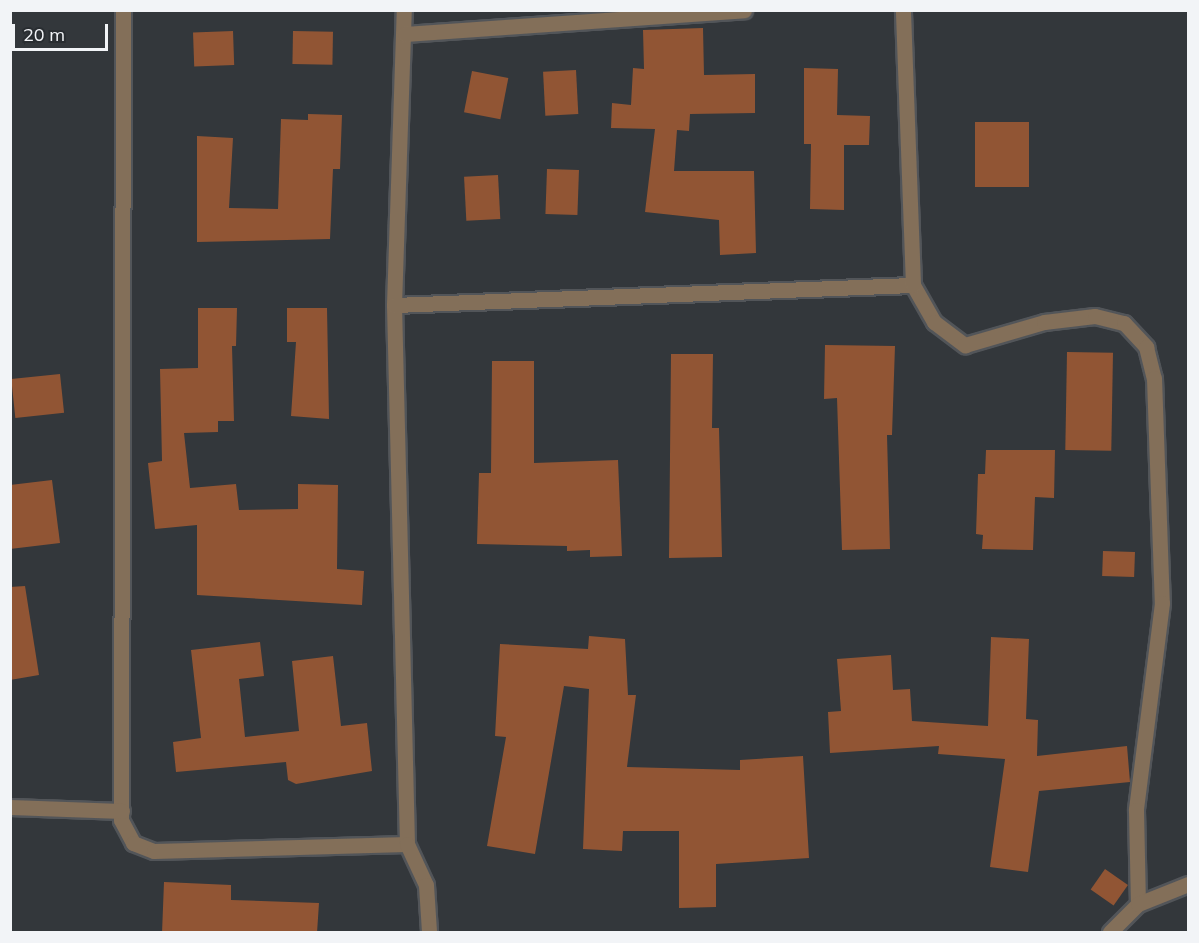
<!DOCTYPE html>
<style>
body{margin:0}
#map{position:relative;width:1199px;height:943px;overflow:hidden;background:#33373b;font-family:Mulish,sans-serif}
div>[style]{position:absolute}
.building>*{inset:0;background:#915534;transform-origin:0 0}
.roads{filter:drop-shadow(2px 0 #525559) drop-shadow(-2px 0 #525559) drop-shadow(0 2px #525559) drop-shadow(0 -2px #525559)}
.street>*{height:15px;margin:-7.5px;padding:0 7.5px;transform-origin:7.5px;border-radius:7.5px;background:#836f59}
span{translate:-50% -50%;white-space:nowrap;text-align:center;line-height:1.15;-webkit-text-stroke:6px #292d31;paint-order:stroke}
.frame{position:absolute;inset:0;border:12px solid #f2f4f7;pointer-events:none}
.scale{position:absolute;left:12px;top:24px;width:96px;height:27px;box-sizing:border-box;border:3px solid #f2f4f7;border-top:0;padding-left:8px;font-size:18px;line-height:21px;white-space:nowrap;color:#f2f4f7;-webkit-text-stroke:4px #292d31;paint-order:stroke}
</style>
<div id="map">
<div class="building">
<i style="clip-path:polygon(703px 28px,704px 75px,755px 74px,755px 113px,690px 114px,689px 131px,677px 130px,674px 171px,754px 171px,756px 253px,720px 255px,719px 220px,645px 212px,655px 129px,611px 128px,612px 103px,631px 105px,633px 68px,644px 69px,643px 30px)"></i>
<i style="left:233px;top:31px;width:34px;height:40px;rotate:88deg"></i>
<i style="left:293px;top:31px;width:40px;height:33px;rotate:1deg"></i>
<i style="clip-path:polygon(804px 68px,838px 69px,837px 115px,870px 116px,869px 145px,844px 145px,844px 210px,810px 209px,811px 144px,804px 144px)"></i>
<i style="left:576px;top:70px;width:44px;height:33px;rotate:87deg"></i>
<i style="left:472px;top:71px;width:37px;height:42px;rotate:11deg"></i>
<i style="clip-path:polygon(308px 114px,342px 115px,340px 169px,333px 169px,330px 239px,197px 242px,197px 136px,233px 138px,229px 208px,278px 209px,281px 119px,308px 120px)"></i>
<i style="left:975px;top:122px;width:54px;height:65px"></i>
<i style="left:547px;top:169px;width:32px;height:45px;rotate:2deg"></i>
<i style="left:498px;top:175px;width:44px;height:34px;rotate:87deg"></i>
<i style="clip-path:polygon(198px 308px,237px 308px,236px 346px,232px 346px,234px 421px,218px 421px,218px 432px,184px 433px,190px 488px,236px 484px,239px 510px,298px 509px,298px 484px,338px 485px,337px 569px,364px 571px,362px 605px,197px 595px,197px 525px,155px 529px,148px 463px,162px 461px,160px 369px,198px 368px)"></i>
<i style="clip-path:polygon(287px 308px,327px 308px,329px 419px,291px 416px,296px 342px,287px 342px)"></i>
<i style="clip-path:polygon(825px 345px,895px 346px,892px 435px,887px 435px,890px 549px,842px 550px,837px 398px,824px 399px)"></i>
<i style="left:1067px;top:352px;width:46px;height:98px;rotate:1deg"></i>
<i style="clip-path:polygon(671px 354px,713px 354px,712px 428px,719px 428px,722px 557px,669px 558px)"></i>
<i style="clip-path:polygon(492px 361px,534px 361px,534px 463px,618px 460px,622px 556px,590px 557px,590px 550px,567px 551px,567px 546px,477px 544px,479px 473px,491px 473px)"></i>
<i style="left:60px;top:374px;width:39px;height:49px;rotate:84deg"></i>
<i style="clip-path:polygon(986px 450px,1055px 450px,1054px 498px,1035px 497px,1033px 550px,982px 549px,983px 535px,976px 534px,978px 474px,985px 474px)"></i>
<i style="clip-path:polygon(52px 480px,60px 543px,10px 549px,10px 485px)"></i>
<i style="left:1103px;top:551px;width:32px;height:25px;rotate:2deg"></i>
<i style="clip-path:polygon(25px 586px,39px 675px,10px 680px,10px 587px)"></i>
<i style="clip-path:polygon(589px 636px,625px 639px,628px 695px,636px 695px,627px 767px,740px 770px,740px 760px,803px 756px,809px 858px,716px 864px,716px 907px,679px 908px,679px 831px,623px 831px,622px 851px,583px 849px,589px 689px,564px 686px,535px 854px,487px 846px,506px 737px,495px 736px,500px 644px,588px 649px)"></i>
<i style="clip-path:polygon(991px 637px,1029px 639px,1026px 719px,1038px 720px,1037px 756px,1127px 746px,1130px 782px,1039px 791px,1028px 872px,990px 867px,1005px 759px,938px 754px,939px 746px,830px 753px,828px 712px,841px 711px,837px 659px,891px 655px,893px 690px,910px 689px,912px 721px,988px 726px)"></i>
<i style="clip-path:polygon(260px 642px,264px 676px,239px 679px,245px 737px,299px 731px,292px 661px,333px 656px,341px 726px,367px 723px,372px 771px,296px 784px,288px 780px,286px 762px,176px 772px,173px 742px,201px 738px,191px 650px)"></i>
<i style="left:1105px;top:869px;width:28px;height:25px;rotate:35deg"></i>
<i style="clip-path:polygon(164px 882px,231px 885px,231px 900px,319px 903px,317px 933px,162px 933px)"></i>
</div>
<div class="roads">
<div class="street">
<i style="left:123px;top:10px;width:810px;rotate:90.14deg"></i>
<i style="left:121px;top:820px;width:26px;rotate:62deg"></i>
<i style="left:133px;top:843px;width:22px;rotate:21deg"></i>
<i style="left:154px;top:851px;width:253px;rotate:-1.6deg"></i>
<i style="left:407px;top:844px;width:539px;rotate:-91.38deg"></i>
<i style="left:394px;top:305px;width:295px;rotate:-88.1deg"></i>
<i style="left:405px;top:34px;width:340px;rotate:-4deg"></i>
<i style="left:913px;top:285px;width:43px;rotate:60.4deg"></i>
<i style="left:934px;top:322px;width:39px;rotate:37deg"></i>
<i style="left:965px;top:345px;width:82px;rotate:-16.2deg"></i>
<i style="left:1044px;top:322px;width:51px;rotate:-6.7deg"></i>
<i style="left:1095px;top:316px;width:30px;rotate:14deg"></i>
<i style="left:1124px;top:323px;width:33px;rotate:47deg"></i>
<i style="left:1146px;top:347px;width:32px;rotate:76deg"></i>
<i style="left:1154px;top:378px;width:225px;rotate:88deg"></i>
<i style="left:1162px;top:603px;width:209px;rotate:97.2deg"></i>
<i style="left:1136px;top:810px;width:94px;rotate:88.8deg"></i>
<i style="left:394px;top:305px;width:519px;rotate:-2.21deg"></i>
<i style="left:913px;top:285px;width:275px;rotate:-92.1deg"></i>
<i style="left:10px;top:807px;width:112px;rotate:2deg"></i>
<i style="left:407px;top:844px;width:45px;rotate:65.1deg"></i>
<i style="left:426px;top:885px;width:47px;rotate:86.3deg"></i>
<i style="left:1110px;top:932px;width:40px;rotate:-45deg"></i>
<i style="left:1138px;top:904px;width:54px;rotate:-21.8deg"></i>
</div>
</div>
<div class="frame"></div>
<div class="scale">20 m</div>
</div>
